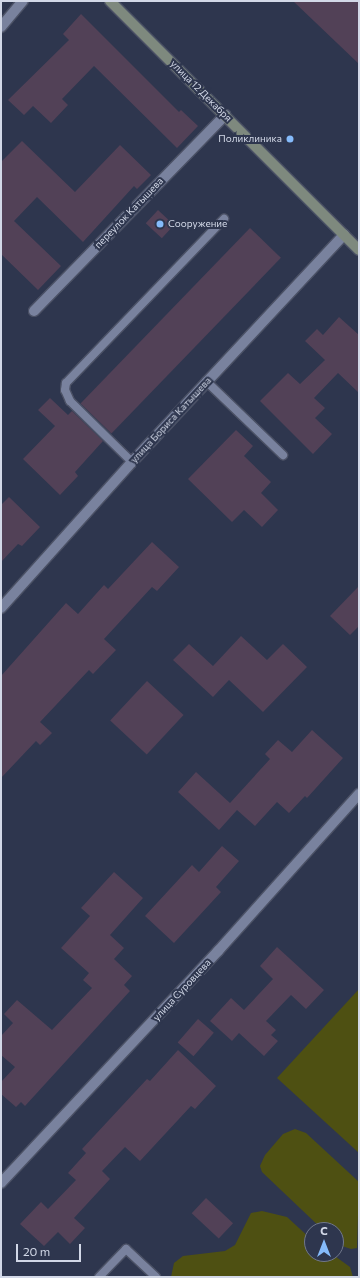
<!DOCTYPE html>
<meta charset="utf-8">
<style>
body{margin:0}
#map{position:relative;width:360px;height:1278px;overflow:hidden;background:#2e364e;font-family:Commissioner,sans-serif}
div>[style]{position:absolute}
.green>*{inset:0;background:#4e5012}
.building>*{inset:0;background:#524157;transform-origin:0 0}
.roads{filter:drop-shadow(1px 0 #4b5165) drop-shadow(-1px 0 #4b5165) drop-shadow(0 1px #4b5165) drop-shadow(0 -1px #4b5165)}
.service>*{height:8px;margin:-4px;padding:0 4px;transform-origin:4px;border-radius:4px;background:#79829e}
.minor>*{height:10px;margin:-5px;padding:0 5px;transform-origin:5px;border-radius:5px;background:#79829e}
.secondary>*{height:10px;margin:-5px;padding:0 5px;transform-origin:5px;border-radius:5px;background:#7e897e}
.dots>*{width:11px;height:11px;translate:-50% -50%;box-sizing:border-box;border:2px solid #2e364e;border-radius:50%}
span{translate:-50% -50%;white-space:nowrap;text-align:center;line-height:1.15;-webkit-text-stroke:4px #2e364e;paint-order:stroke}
.street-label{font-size:10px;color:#d2d8e7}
.poi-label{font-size:10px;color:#d2d8e7}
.right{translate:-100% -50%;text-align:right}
.left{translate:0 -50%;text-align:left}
.frame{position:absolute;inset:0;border:2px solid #d2d8e7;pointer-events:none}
.north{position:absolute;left:304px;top:1222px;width:40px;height:40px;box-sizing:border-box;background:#2e364e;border:1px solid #70778b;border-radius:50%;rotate:0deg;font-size:11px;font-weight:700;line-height:16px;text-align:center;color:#d2d8e7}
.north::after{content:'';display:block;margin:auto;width:14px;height:18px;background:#85bbfb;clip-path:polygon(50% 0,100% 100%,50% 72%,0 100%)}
.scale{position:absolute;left:16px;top:1244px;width:65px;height:18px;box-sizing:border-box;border:2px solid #d2d8e7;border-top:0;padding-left:5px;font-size:12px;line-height:14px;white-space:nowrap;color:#d2d8e7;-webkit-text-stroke:3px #2e364e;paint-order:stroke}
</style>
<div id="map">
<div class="green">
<i style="clip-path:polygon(359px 989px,359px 1153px,277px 1078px)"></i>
<i style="clip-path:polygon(295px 1129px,306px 1133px,359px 1182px,357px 1248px,351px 1249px,339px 1245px,336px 1242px,336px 1230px,323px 1230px,262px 1172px,260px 1166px,265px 1155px,283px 1134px)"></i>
<i style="clip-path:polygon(262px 1211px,287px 1217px,312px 1240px,312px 1254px,332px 1254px,350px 1267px,353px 1277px,171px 1277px,174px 1263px,183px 1256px,225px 1251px,235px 1245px,251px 1213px)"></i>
</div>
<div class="building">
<i style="clip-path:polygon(293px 1px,359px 1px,359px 64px)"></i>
<i style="clip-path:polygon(81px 14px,179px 112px,181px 110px,198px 126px,177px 148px,94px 66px,62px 99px,68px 105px,51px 123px,33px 106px,24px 115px,8px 100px,69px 40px,63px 34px)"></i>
<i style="clip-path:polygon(22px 141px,75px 192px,120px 145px,151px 175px,137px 189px,134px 186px,83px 242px,37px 197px,14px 221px,61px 266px,38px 290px,1px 254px,1px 162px)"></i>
<i style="left:158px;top:210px;width:22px;height:18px;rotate:43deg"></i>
<i style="left:250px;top:228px;width:43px;height:244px;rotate:44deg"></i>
<i style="clip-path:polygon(339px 317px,359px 335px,359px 393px,338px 373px,314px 398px,325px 408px,315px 418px,332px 434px,313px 454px,260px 401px,288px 373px,300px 384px,325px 360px,305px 341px,317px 329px,323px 335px)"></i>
<i style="clip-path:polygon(50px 398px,68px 415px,72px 411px,103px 441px,75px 472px,78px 476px,60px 495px,23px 459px,55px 426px,38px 410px)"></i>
<i style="clip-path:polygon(236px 430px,253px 446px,244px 456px,271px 482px,261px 493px,278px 510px,262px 527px,244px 510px,232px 522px,188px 479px)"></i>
<i style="clip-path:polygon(9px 497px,40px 527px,22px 546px,18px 544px,1px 562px,1px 505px)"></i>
<i style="clip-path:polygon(152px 542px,179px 567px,157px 591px,152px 587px,104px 639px,116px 650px,93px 674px,89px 670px,40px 722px,52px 733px,40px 745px,36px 741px,1px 778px,1px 676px,66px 603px,78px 614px,104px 585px,108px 589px)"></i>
<i style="clip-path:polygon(359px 586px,359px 626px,350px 635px,330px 616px)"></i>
<i style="clip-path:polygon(241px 636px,267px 660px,283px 644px,307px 667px,263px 712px,229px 680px,213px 697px,173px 660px,189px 644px,213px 666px)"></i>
<i style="left:147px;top:681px;width:50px;height:54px;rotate:43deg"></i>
<i style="clip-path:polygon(312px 730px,343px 758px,307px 798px,305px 796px,289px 813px,277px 802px,255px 826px,237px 810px,219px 830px,178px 792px,196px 772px,230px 803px,270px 759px,265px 754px,278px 740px,292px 752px)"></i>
<i style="clip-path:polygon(222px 846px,239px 861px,216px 887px,221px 892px,174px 943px,145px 916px,192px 865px,199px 872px)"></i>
<i style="clip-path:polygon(114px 872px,143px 898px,110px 935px,124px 948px,114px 959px,132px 976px,124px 985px,130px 991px,25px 1106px,21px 1102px,16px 1107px,1px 1094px,1px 1082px,15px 1067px,1px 1055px,1px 1036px,13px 1023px,4px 1014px,17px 1000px,52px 1030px,92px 988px,83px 980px,89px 973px,61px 948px,90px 916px,81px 908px)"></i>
<i style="clip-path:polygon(277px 947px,324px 990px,306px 1009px,291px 995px,266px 1021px,276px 1030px,271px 1035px,278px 1041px,264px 1056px,239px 1033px,232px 1041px,210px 1021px,231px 998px,244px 1010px,273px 979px,260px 966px)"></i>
<i style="left:198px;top:1019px;width:21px;height:31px;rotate:41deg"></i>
<i style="clip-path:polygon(178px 1050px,216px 1086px,195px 1109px,191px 1106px,140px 1161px,125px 1147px,102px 1171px,110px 1179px,74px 1218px,85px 1228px,70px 1244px,58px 1232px,44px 1246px,20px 1224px,41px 1202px,48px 1209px,76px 1180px,68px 1173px,86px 1153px,82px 1149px,147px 1079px,150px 1081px)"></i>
<i style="left:206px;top:1198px;width:37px;height:21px;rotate:43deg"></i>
</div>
<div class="roads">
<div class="service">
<i style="left:206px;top:381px;width:107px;rotate:43.9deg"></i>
<i style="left:132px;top:462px;width:87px;rotate:-135.5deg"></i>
<i style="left:70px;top:401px;width:12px;rotate:-114deg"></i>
<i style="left:65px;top:390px;width:7px;rotate:-82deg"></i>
<i style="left:66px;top:383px;width:228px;rotate:-46.1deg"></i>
<i style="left:99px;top:1277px;width:39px;rotate:-46deg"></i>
<i style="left:126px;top:1249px;width:41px;rotate:43deg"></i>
</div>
<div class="minor">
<i style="left:1px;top:27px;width:34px;rotate:-50deg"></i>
<i style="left:34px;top:311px;width:274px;rotate:-45.7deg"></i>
<i style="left:1px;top:608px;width:196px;rotate:-48.1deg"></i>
<i style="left:132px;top:462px;width:311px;rotate:-47deg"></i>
<i style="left:1px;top:1183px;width:318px;rotate:-46.9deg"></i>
<i style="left:218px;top:951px;width:211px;rotate:-48.1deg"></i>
</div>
<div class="secondary">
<i style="left:110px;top:1px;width:352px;rotate:45deg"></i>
</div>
</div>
<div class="dots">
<i style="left:290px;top:139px;background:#85bbfb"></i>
<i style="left:160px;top:224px;background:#85bbfb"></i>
</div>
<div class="street-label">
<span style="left:201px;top:91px;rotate:45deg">улица 12 Декабря</span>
<span style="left:129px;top:213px;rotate:-46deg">переулок Катышева</span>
<span style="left:171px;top:420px;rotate:-47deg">улица Бориса Катышева</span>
<span style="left:182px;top:990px;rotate:-47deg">улица Суровцева</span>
</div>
<div class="poi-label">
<span class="right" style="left:282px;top:139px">Поликлиника</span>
<span class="left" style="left:168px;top:224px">Сооружение</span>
</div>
<div class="frame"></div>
<div class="north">С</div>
<div class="scale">20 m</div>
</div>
